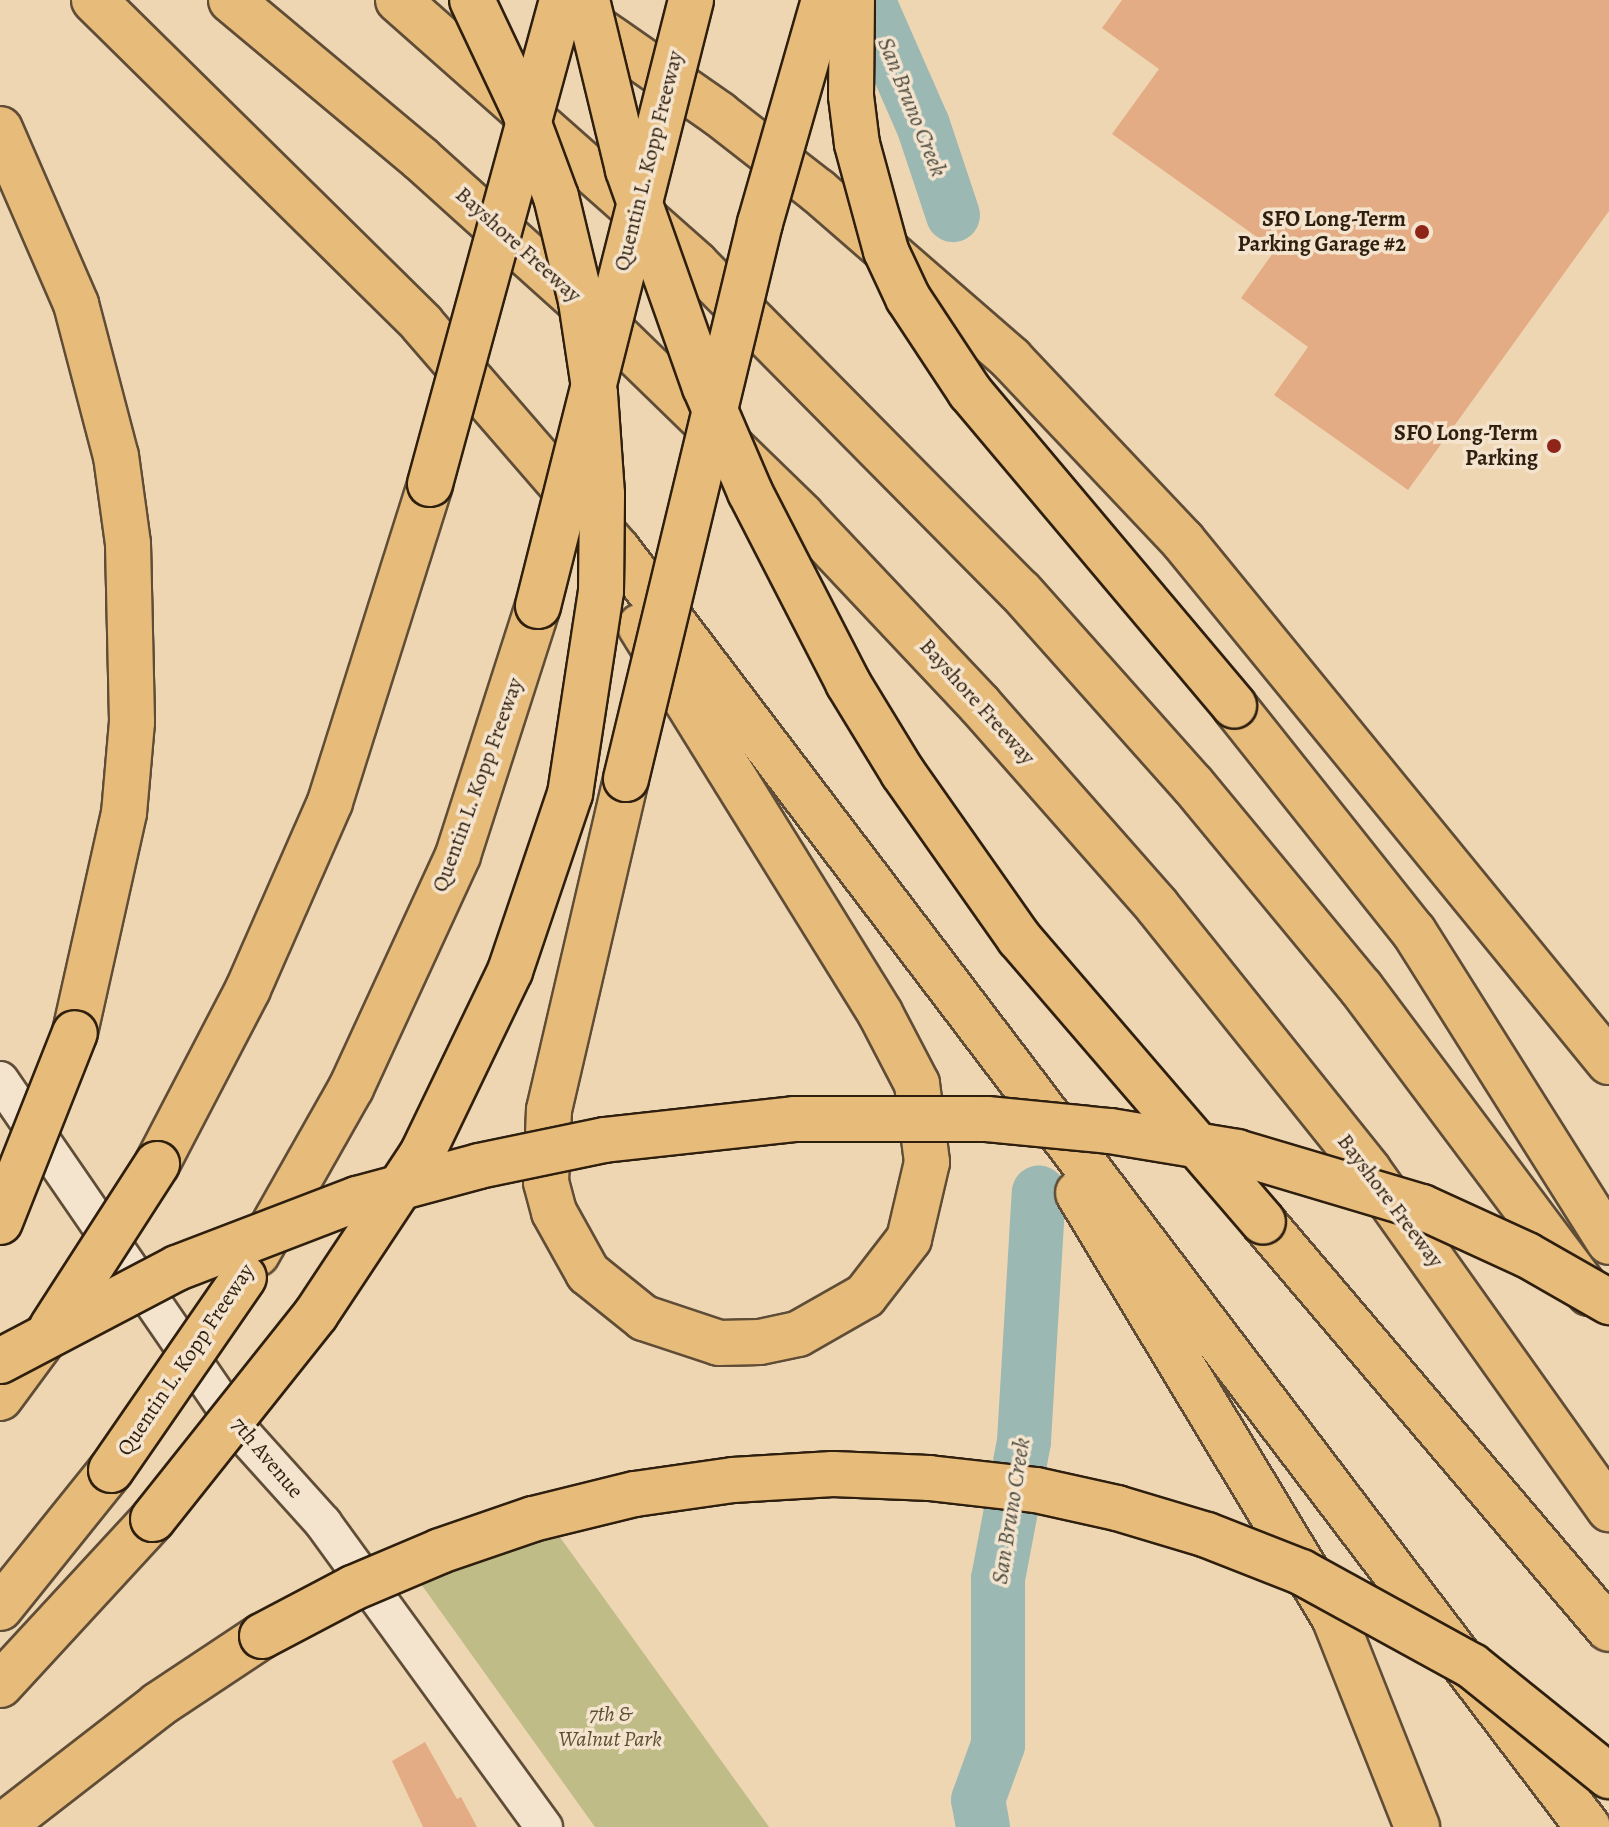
<!DOCTYPE html>
<style>
body{margin:0}
#map{position:relative;width:1609px;height:1827px;overflow:hidden;background:#eed6b3;font-family:Alegreya,serif}
div>[style]{position:absolute}
.green>*{inset:0;background:#c0bc88}
.river>*{height:54px;margin:-27px;padding:0 27px;transform-origin:27px;border-radius:27px;background:#9bb8b3}
.building>*{inset:0;background:#e4ac85}
.roads{filter:drop-shadow(2px 0 #5f4d37) drop-shadow(-2px 0 #5f4d37) drop-shadow(0 2px #5f4d37) drop-shadow(0 -2px #5f4d37)}
.minor>*{height:36px;margin:-18px;padding:0 18px;transform-origin:18px;border-radius:18px;background:#f4e4ce}
.highway>*{height:44px;margin:-22px;padding:0 22px;transform-origin:22px;border-radius:22px;background:#e7bb7a}
.bridges{filter:drop-shadow(2px 0 #2f1f0e) drop-shadow(-2px 0 #2f1f0e) drop-shadow(0 2px #2f1f0e) drop-shadow(0 -2px #2f1f0e)}
.highway-bridge>*{height:44px;margin:-22px;padding:0 22px;transform-origin:22px;border-radius:22px;background:#e7bb7a}
.dots>*{width:22px;height:22px;translate:-50% -50%;box-sizing:border-box;border:4px solid #f4e4ce;border-radius:50%}
span{translate:-50% -50%;white-space:nowrap;text-align:center;line-height:1.15;-webkit-text-stroke:7px #f4e4ce;paint-order:stroke}
.street-label{font-size:22px;color:#2f1f0e}
.poi-label{font-size:22px;color:#2f1f0e;font-weight:700}
.right{translate:-100% -50%;text-align:right}
.park-label{font-size:22px;color:#5a4e33;font-style:italic}
.water-label{font-size:24px;color:#4f4d40;font-style:italic}
</style>
<div id="map">
<div class="green">
<i style="clip-path:polygon(544px 1515px,769px 1827px,595px 1827px,398px 1552px)"></i>
</div>
<div class="river">
<i style="left:868px;top:0;width:137px;rotate:66.3deg"></i>
<i style="left:923px;top:125px;width:95px;rotate:71.6deg"></i>
<i style="left:983px;top:1827px;width:27px;rotate:-100deg"></i>
<i style="left:978px;top:1800px;width:59px;rotate:-70deg"></i>
<i style="left:998px;top:1745px;width:166px;rotate:-90deg"></i>
<i style="left:998px;top:1579px;width:140px;rotate:-79.3deg"></i>
<i style="left:1024px;top:1441px;width:249px;rotate:-86.6deg"></i>
</div>
<div class="building">
<i style="clip-path:polygon(1122px 0,1609px 0,1609px 211px,1408px 490px,1274px 395px,1308px 347px,1241px 298px,1275px 250px,1112px 134px,1159px 69px,1102px 28px)"></i>
<i style="clip-path:polygon(425px 1742px,457px 1799px,461px 1797px,477px 1827px,423px 1827px,392px 1761px)"></i>
</div>
<div class="roads">
<div class="minor">
<i style="left:0;top:1080px;width:429px;rotate:55.5deg"></i>
<i style="left:243px;top:1434px;width:120px;rotate:48deg"></i>
<i style="left:323px;top:1523px;width:376px;rotate:54deg"></i>
</div>
<div class="highway">
<i style="left:94px;top:0;width:461px;rotate:44.6deg"></i>
<i style="left:422px;top:324px;width:299px;rotate:49.1deg"></i>
<i style="left:618px;top:550px;width:1604px;rotate:52.78deg"></i>
<i style="left:231px;top:0;width:248px;rotate:39.9deg"></i>
<i style="left:421px;top:159px;width:257px;rotate:42deg"></i>
<i style="left:612px;top:331px;width:264px;rotate:44.2deg"></i>
<i style="left:801px;top:515px;width:261px;rotate:46.7deg"></i>
<i style="left:980px;top:705px;width:268px;rotate:48.6deg"></i>
<i style="left:1157px;top:906px;width:339px;rotate:51.3deg"></i>
<i style="left:1369px;top:1171px;width:415px;rotate:54.6deg"></i>
<i style="left:398px;top:0;width:398px;rotate:41.5deg"></i>
<i style="left:696px;top:264px;width:460px;rotate:45.3deg"></i>
<i style="left:1020px;top:591px;width:260px;rotate:48.3deg"></i>
<i style="left:1193px;top:785px;width:264px;rotate:50.4deg"></i>
<i style="left:1361px;top:988px;width:381px;rotate:53.2deg"></i>
<i style="left:570px;top:10px;width:182px;rotate:34.9deg"></i>
<i style="left:719px;top:114px;width:125px;rotate:37.9deg"></i>
<i style="left:818px;top:191px;width:256px;rotate:41deg"></i>
<i style="left:1011px;top:359px;width:250px;rotate:46.6deg"></i>
<i style="left:1183px;top:541px;width:673px;rotate:50.73deg"></i>
<i style="left:0;top:129px;width:191px;rotate:66.5deg"></i>
<i style="left:76px;top:304px;width:157px;rotate:75.3deg"></i>
<i style="left:116px;top:456px;width:89px;rotate:82.2deg"></i>
<i style="left:128px;top:544px;width:178px;rotate:88.7deg"></i>
<i style="left:132px;top:722px;width:91px;rotate:95deg"></i>
<i style="left:124px;top:813px;width:225px;rotate:102.6deg"></i>
<i style="left:1234px;top:706px;width:289px;rotate:51.5deg"></i>
<i style="left:1414px;top:932px;width:366px;rotate:57.8deg"></i>
<i style="left:626px;top:779px;width:340px;rotate:103.1deg"></i>
<i style="left:549px;top:1110px;width:72px;rotate:92.4deg"></i>
<i style="left:546px;top:1182px;width:31px;rotate:75deg"></i>
<i style="left:554px;top:1212px;width:70px;rotate:60.9deg"></i>
<i style="left:588px;top:1273px;width:72px;rotate:38.8deg"></i>
<i style="left:644px;top:1318px;width:79px;rotate:18.4deg"></i>
<i style="left:719px;top:1343px;width:41px;rotate:-1.4deg"></i>
<i style="left:760px;top:1342px;width:39px;rotate:-12deg"></i>
<i style="left:798px;top:1334px;width:77px;rotate:-29.6deg"></i>
<i style="left:865px;top:1296px;width:72px;rotate:-52.3deg"></i>
<i style="left:909px;top:1239px;width:79px;rotate:-76.8deg"></i>
<i style="left:927px;top:1162px;width:79px;rotate:-97.3deg"></i>
<i style="left:917px;top:1084px;width:80px;rotate:-117.5deg"></i>
<i style="left:880px;top:1013px;width:455px;rotate:-121.8deg"></i>
<i style="left:157px;top:1164px;width:197px;rotate:-62.5deg"></i>
<i style="left:248px;top:989px;width:204px;rotate:-66.3deg"></i>
<i style="left:330px;top:802px;width:333px;rotate:-72.5deg"></i>
<i style="left:1078px;top:1193px;width:495px;rotate:58.9deg"></i>
<i style="left:1334px;top:1617px;width:226px;rotate:68.4deg"></i>
<i style="left:1263px;top:1222px;width:534px;rotate:49.63deg"></i>
<i style="left:257px;top:1254px;width:191px;rotate:-60.5deg"></i>
<i style="left:351px;top:1088px;width:256px;rotate:-65.3deg"></i>
<i style="left:458px;top:855px;width:262px;rotate:-72.2deg"></i>
<i style="left:0;top:1398px;width:81px;rotate:-53.6deg"></i>
<i style="left:0;top:1608px;width:177px;rotate:-51.2deg"></i>
<i style="left:0;top:1685px;width:226px;rotate:-47.3deg"></i>
<i style="left:1px;top:1827px;width:199px;rotate:-37.8deg"></i>
<i style="left:158px;top:1705px;width:125px;rotate:-33.6deg"></i>
</div>
</div>
<div class="bridges">
<div class="highway-bridge">
<i style="left:587px;top:0;width:175px;rotate:76.4deg"></i>
<i style="left:628px;top:170px;width:230px;rotate:70.5deg"></i>
<i style="left:705px;top:387px;width:114px;rotate:66.8deg"></i>
<i style="left:750px;top:492px;width:215px;rotate:62.8deg"></i>
<i style="left:848px;top:683px;width:105px;rotate:58.6deg"></i>
<i style="left:903px;top:773px;width:202px;rotate:54.9deg"></i>
<i style="left:1019px;top:938px;width:374px;rotate:49.3deg"></i>
<i style="left:852px;top:0;width:96px;rotate:90.6deg"></i>
<i style="left:851px;top:96px;width:48px;rotate:82.9deg"></i>
<i style="left:857px;top:144px;width:111px;rotate:74.8deg"></i>
<i style="left:886px;top:251px;width:52px;rotate:64.9deg"></i>
<i style="left:908px;top:298px;width:113px;rotate:56.6deg"></i>
<i style="left:970px;top:392px;width:410px;rotate:49.9deg"></i>
<i style="left:430px;top:484px;width:502px;rotate:-74.74deg"></i>
<i style="left:538px;top:606px;width:625px;rotate:-75.83deg"></i>
<i style="left:626px;top:779px;width:572px;rotate:-76.45deg"></i>
<i style="left:760px;top:223px;width:232px;rotate:-74deg"></i>
<i style="left:0;top:1222px;width:203px;rotate:-68.4deg"></i>
<i style="left:52px;top:1327px;width:194px;rotate:-57.2deg"></i>
<i style="left:0;top:1361px;width:200px;rotate:-27.7deg"></i>
<i style="left:177px;top:1268px;width:193px;rotate:-21deg"></i>
<i style="left:357px;top:1199px;width:126px;rotate:-15.1deg"></i>
<i style="left:479px;top:1166px;width:128px;rotate:-11.7deg"></i>
<i style="left:604px;top:1140px;width:191px;rotate:-6.3deg"></i>
<i style="left:794px;top:1119px;width:193px"></i>
<i style="left:987px;top:1119px;width:124px;rotate:5.6deg"></i>
<i style="left:1110px;top:1131px;width:129px;rotate:9.4deg"></i>
<i style="left:1237px;top:1152px;width:193px;rotate:16.6deg"></i>
<i style="left:1422px;top:1207px;width:115px;rotate:24.6deg"></i>
<i style="left:1527px;top:1255px;width:95px;rotate:29.8deg"></i>
<i style="left:111px;top:1470px;width:234px;rotate:-55.4deg"></i>
<i style="left:153px;top:1519px;width:262px;rotate:-51.5deg"></i>
<i style="left:316px;top:1314px;width:192px;rotate:-56.5deg"></i>
<i style="left:422px;top:1154px;width:203px;rotate:-64.3deg"></i>
<i style="left:510px;top:971px;width:187px;rotate:-71.3deg"></i>
<i style="left:570px;top:794px;width:205px;rotate:-81.3deg"></i>
<i style="left:601px;top:591px;width:97px;rotate:-89.4deg"></i>
<i style="left:602px;top:494px;width:100px;rotate:-94deg"></i>
<i style="left:595px;top:394px;width:94px;rotate:-98.6deg"></i>
<i style="left:581px;top:301px;width:107px;rotate:-103.5deg"></i>
<i style="left:556px;top:197px;width:95px;rotate:-110.3deg"></i>
<i style="left:523px;top:108px;width:119px;rotate:-115.3deg"></i>
<i style="left:262px;top:1636px;width:103px;rotate:-27.8deg"></i>
<i style="left:353px;top:1588px;width:95px;rotate:-23deg"></i>
<i style="left:440px;top:1551px;width:98px;rotate:-19deg"></i>
<i style="left:533px;top:1519px;width:105px;rotate:-13.8deg"></i>
<i style="left:635px;top:1494px;width:99px;rotate:-8.1deg"></i>
<i style="left:733px;top:1480px;width:100px;rotate:-3.4deg"></i>
<i style="left:833px;top:1474px;width:96px;rotate:2.4deg"></i>
<i style="left:929px;top:1478px;width:108px;rotate:6.4deg"></i>
<i style="left:1036px;top:1490px;width:83px;rotate:12.5deg"></i>
<i style="left:1117px;top:1508px;width:94px;rotate:16.7deg"></i>
<i style="left:1207px;top:1535px;width:101px;rotate:21.5deg"></i>
<i style="left:1301px;top:1572px;width:195px;rotate:28.8deg"></i>
<i style="left:1472px;top:1666px;width:176px;rotate:38.8deg"></i>
</div>
</div>
<div class="dots">
<i style="left:1422px;top:232px;background:#8f2418"></i>
<i style="left:1554px;top:446px;background:#8f2418"></i>
</div>
<div class="street-label">
<span style="left:649px;top:161px;rotate:-76deg">Quentin L. Kopp Freeway</span>
<span style="left:518px;top:245px;rotate:42deg">Bayshore Freeway</span>
<span style="left:977px;top:702px;rotate:48deg">Bayshore Freeway</span>
<span style="left:478px;top:785px;rotate:-70deg">Quentin L. Kopp Freeway</span>
<span style="left:1390px;top:1201px;rotate:53deg">Bayshore Freeway</span>
<span style="left:186px;top:1360px;rotate:-56deg">Quentin L. Kopp Freeway</span>
<span style="left:267px;top:1458px;rotate:50deg">7th Avenue</span>
</div>
<div class="poi-label">
<span class="right" style="left:1406px;top:232px">SFO Long-Term<br>Parking Garage #2</span>
<span class="right" style="left:1538px;top:446px">SFO Long-Term<br>Parking</span>
</div>
<div class="park-label">
<span style="left:610px;top:1727px">7th &amp;<br>Walnut Park</span>
</div>
<div class="water-label">
<span style="left:912px;top:107px;rotate:68deg">San Bruno Creek</span>
<span style="left:1011px;top:1511px;rotate:-81deg">San Bruno Creek</span>
</div>
</div>
